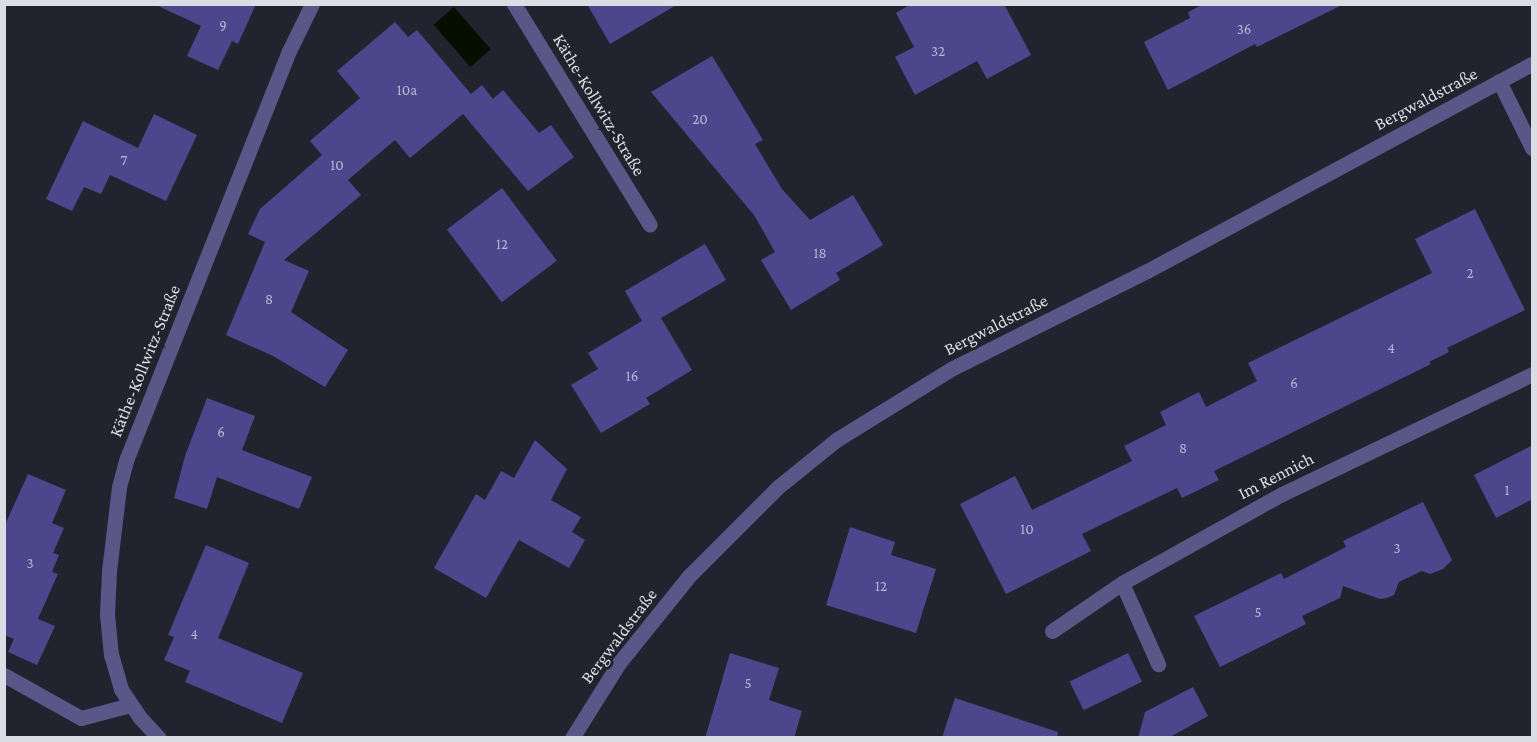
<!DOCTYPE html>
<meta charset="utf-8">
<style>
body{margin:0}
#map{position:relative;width:1537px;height:742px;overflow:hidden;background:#23232f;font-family:"Crimson Pro",serif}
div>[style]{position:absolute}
.water>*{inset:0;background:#060e00;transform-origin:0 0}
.building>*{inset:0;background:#4c468d;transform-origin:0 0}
.service>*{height:15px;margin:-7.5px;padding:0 7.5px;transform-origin:7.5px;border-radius:7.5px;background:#595788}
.minor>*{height:15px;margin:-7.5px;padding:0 7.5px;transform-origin:7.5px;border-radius:7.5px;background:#595788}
span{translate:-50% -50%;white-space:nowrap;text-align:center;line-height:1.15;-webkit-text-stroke:6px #23232f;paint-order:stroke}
.number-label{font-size:15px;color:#b8b6cf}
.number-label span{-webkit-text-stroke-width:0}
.street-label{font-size:18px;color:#dcdce5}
.frame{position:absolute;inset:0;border:6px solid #dcdce5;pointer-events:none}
</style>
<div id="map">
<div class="water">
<i style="left:454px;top:7px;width:56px;height:27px;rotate:49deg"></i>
</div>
<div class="building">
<i style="clip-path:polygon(154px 4px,256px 4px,238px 44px,232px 41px,218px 70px,187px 56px,201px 26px)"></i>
<i style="clip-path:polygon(587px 4px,678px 4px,610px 44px)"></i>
<i style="clip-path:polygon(911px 4px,1004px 4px,1031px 55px,987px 79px,977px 61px,915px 95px,895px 57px,914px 47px,896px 13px)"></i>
<i style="clip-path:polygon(1204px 4px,1344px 4px,1257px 47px,1255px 44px,1168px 90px,1144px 42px,1190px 18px,1188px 12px)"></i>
<i style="clip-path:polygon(395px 22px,408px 37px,417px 30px,471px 94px,482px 85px,493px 99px,503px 90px,539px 133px,551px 125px,574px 157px,528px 191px,463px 114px,410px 158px,395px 140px,348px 180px,361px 195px,284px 260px,309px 271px,291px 312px,348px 350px,325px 387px,273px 356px,226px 335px,265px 242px,248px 234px,260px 209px,322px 155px,310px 141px,360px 98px,337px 71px)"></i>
<i style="clip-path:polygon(712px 56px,763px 140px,755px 144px,782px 189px,810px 220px,853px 195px,883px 245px,836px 273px,840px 280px,791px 310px,761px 260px,775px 252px,754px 215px,651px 92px)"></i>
<i style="clip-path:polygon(154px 114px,197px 135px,166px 201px,110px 175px,101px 194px,84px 187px,72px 211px,46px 199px,83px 121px,138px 148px)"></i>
<i style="left:502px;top:188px;width:91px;height:69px;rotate:53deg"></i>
<i style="clip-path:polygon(1475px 209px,1525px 310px,1447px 348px,1449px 352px,1429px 362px,1431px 364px,1214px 471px,1219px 480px,1182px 498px,1177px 488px,1082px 534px,1091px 551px,1006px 594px,960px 504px,1015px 476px,1032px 510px,1132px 461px,1124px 446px,1166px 425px,1160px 412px,1199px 392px,1206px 407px,1257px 381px,1248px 363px,1432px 273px,1415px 239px)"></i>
<i style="clip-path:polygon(705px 244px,726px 280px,661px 318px,692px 370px,646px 398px,650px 404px,601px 433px,571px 385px,598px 369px,588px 353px,642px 321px,625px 291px)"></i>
<i style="clip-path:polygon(207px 398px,255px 416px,242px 450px,312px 477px,299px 509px,217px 477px,207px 509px,174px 498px,185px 456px)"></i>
<i style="clip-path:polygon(535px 440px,567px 469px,551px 500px,581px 517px,572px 532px,585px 540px,569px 568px,519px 540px,486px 598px,434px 568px,476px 494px,485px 500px,501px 471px,514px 478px)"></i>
<i style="clip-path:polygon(1533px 445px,1533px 499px,1496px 518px,1474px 475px)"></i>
<i style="clip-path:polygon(28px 474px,66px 490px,52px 523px,64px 528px,53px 553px,59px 555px,52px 572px,58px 574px,38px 619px,55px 626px,37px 665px,8px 652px,14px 639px,4px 635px,4px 527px)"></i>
<i style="clip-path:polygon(1423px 502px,1452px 560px,1443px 569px,1430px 574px,1422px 571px,1399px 582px,1394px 595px,1387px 598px,1380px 599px,1343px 586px,1340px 598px,1302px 616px,1306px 624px,1220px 667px,1194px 616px,1281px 573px,1284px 579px,1346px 547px,1343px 541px)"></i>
<i style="clip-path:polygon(850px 527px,895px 542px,891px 555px,936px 569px,916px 633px,826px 605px)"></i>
<i style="clip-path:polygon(206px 545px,249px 563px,218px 638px,303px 673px,282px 723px,185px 682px,190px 671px,164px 660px,174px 637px,168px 635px)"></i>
<i style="clip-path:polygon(730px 653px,779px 668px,769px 700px,802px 711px,794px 738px,705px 738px)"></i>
<i style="left:1128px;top:653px;width:32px;height:65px;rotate:64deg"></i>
<i style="clip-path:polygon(1193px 687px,1208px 716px,1168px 738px,1138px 738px,1145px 712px)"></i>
<i style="clip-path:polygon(955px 698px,1058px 732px,1057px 738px,942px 738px)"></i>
</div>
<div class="service">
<i style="left:514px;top:4px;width:259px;rotate:58.4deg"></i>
<i style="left:1052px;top:631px;width:85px;rotate:-34.4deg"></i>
<i style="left:1122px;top:583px;width:89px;rotate:66deg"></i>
<i style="left:4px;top:675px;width:88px;rotate:29.2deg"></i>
<i style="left:81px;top:718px;width:51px;rotate:-14.9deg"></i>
</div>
<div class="minor">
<i style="left:1499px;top:81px;width:75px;rotate:63.8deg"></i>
<i style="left:1122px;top:583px;width:183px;rotate:-29.1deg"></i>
<i style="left:1282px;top:494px;width:277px;rotate:-25.6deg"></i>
<i style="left:159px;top:738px;width:26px;rotate:-133deg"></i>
<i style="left:141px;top:719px;width:36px;rotate:-124deg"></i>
<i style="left:121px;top:689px;width:35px;rotate:-106deg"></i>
<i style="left:111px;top:655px;width:41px;rotate:-95.6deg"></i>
<i style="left:107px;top:614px;width:43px;rotate:-87.3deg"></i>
<i style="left:109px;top:571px;width:85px;rotate:-83.2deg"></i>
<i style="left:119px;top:487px;width:30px;rotate:-75deg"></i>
<i style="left:127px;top:458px;width:438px;rotate:-68.3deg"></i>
<i style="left:289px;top:51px;width:52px;rotate:-63.9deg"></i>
<i style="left:572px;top:738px;width:89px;rotate:-57.9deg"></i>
<i style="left:619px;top:663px;width:112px;rotate:-51.2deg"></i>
<i style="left:689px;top:576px;width:126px;rotate:-45deg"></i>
<i style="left:778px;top:487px;width:75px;rotate:-39deg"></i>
<i style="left:836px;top:440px;width:135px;rotate:-31.7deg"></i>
<i style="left:951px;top:369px;width:219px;rotate:-26.6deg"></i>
<i style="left:1147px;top:271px;width:437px;rotate:-28.3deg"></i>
</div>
<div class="number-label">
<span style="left:223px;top:26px">9</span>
<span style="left:1244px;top:30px">36</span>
<span style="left:938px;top:52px">32</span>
<span style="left:407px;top:91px">10a</span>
<span style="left:700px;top:120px">20</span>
<span style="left:124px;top:161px">7</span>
<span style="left:337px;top:166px">10</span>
<span style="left:502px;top:245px">12</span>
<span style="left:820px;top:254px">18</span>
<span style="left:1470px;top:274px">2</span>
<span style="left:269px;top:300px">8</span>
<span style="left:1391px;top:349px">4</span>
<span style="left:632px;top:377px">16</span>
<span style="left:1294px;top:384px">6</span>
<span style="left:221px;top:433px">6</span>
<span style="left:1183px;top:449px">8</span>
<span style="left:1507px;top:491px">1</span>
<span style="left:1027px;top:530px">10</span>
<span style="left:1397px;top:549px">3</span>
<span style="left:30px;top:564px">3</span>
<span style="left:881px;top:587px">12</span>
<span style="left:1258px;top:613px">5</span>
<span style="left:194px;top:635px">4</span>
<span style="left:748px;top:684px">5</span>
</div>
<div class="street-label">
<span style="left:1426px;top:99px;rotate:-28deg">Bergwaldstraße</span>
<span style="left:599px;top:105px;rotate:59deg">Käthe-Kollwitz-Straße</span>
<span style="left:996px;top:325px;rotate:-27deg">Bergwaldstraße</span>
<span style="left:145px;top:361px;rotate:-68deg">Käthe-Kollwitz-Straße</span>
<span style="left:1276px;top:476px;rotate:-27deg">Im Rennich</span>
<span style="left:619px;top:636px;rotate:-53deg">Bergwaldstraße</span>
</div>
<div class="frame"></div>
</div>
